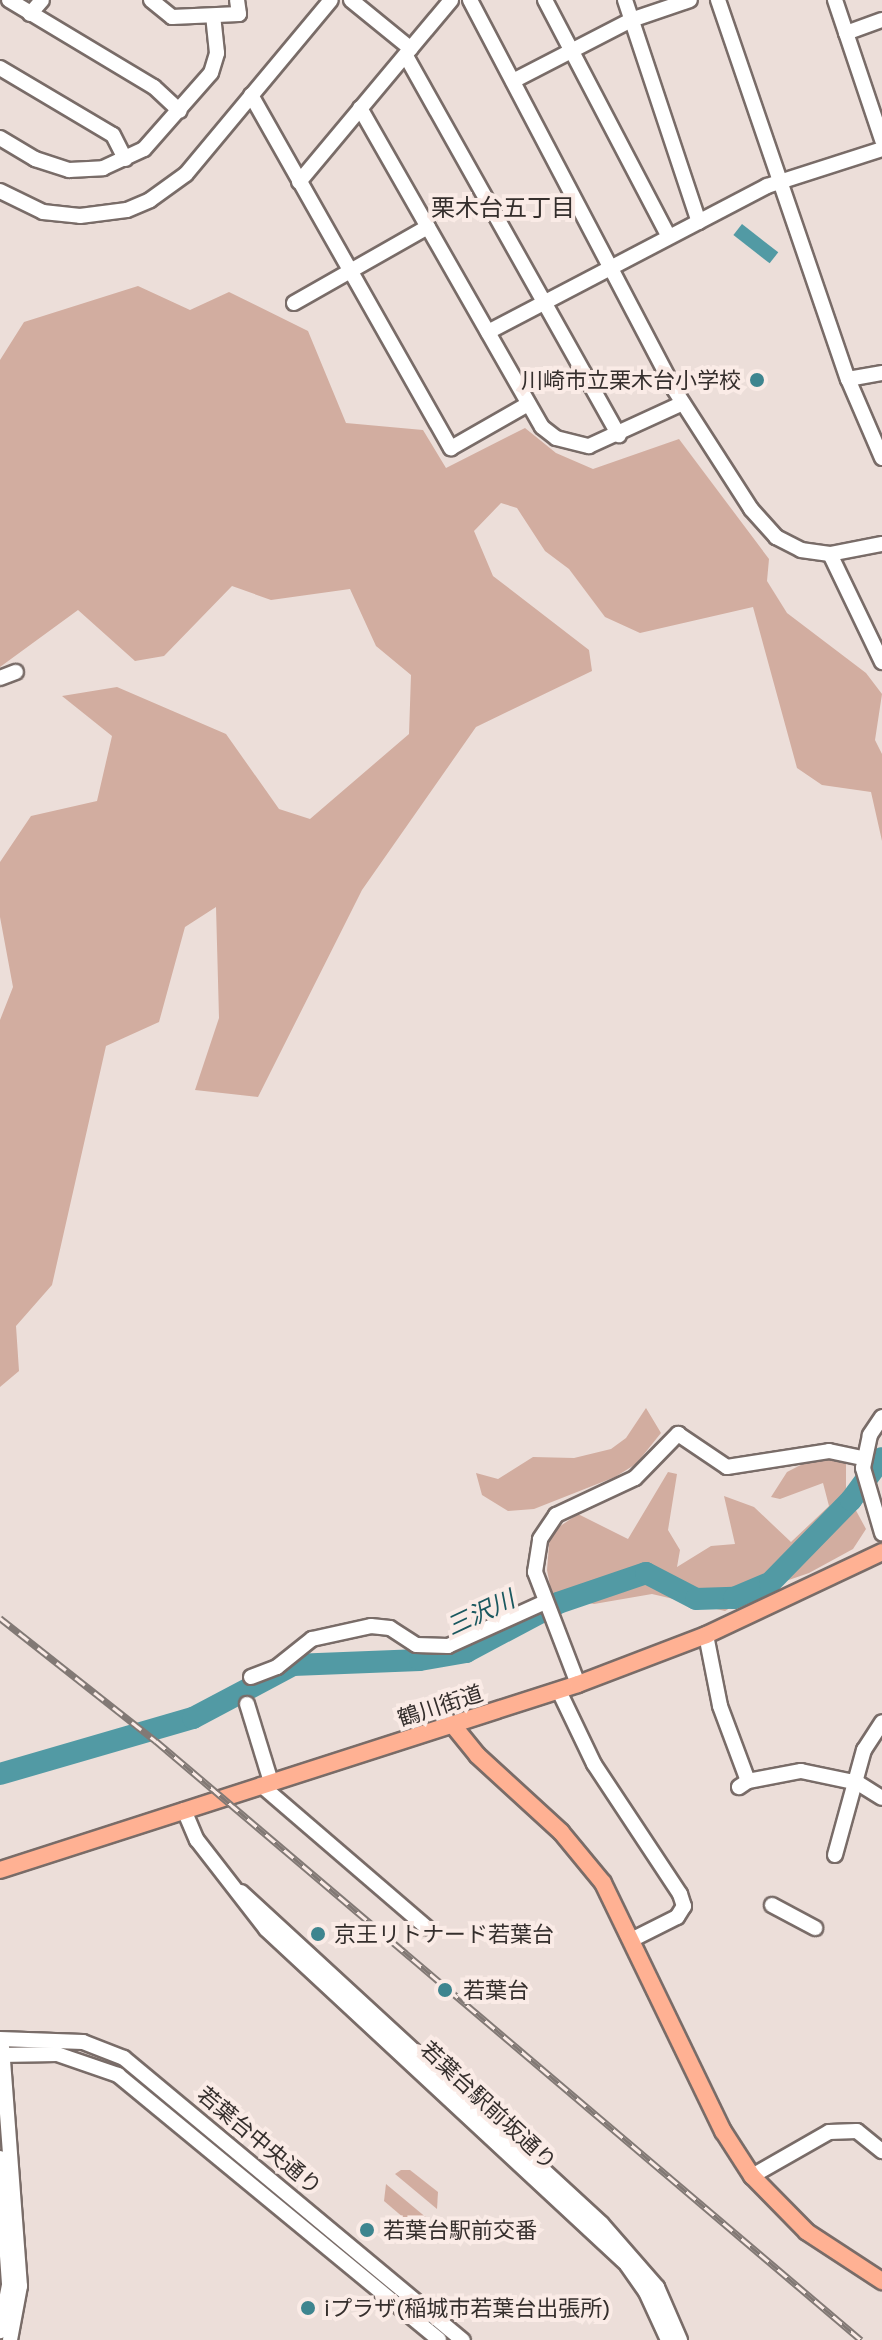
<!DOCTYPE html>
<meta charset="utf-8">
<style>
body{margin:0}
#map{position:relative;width:882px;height:2340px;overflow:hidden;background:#ecded9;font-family:"Golos Text","Noto Sans JP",sans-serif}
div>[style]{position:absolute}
.green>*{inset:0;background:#d2ada0}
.water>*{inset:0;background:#529aa4;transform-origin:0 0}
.river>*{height:22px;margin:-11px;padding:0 11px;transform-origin:11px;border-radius:11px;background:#529aa4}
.roads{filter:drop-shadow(2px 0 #796c68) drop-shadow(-2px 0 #796c68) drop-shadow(0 2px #796c68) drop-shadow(0 -2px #796c68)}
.minor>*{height:14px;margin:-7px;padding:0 7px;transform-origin:7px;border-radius:7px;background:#fff}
.major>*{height:16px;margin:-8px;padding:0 8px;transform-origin:8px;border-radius:8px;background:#ffb193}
.rail>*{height:7px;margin-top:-3.5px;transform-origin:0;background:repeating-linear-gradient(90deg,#faebe6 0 12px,#827975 0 24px);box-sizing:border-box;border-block:2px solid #827975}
.dots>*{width:22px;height:22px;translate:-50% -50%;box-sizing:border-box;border:4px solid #faebe6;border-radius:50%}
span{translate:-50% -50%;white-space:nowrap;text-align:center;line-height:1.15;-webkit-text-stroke:8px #faebe6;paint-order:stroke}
.poi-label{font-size:22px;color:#352f2d}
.right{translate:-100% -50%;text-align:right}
.left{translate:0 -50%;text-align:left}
.street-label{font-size:22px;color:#352f2d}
.neighbourhood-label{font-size:24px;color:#352f2d}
.water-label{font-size:24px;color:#1a585f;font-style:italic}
</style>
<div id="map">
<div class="green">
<i style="clip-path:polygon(138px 286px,190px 310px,229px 292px,308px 331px,346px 423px,423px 430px,446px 468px,525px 428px,556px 453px,593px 469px,679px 439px,769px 559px,767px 581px,787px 613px,866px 673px,882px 694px,875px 740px,882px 754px,882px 841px,871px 792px,822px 785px,797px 768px,753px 607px,640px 633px,605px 617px,569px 569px,545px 551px,517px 508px,501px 503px,474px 531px,493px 576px,589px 650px,592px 671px,476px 727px,362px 890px,258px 1097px,195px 1090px,219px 1018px,216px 907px,185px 927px,159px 1022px,106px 1046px,52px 1285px,16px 1326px,19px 1371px,0 1387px,0 1020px,13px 987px,0 917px,0 862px,31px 816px,97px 801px,112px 736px,62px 696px,117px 687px,226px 734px,279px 809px,310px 819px,409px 734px,411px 675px,376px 646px,350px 589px,271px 600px,232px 586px,164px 656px,135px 661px,78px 610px,0 667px,0 360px,24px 322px)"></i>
<i style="clip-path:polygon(646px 1408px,661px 1433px,636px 1464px,615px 1477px,534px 1509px,508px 1511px,482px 1495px,476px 1473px,498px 1479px,533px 1457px,574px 1458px,611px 1449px,626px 1438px)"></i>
<i style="clip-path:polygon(826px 1452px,846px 1459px,846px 1492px,866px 1529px,853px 1549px,809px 1573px,760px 1590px,725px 1611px,652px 1594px,594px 1604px,552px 1596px,547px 1570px,550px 1533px,578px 1514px,628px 1539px,668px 1472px,677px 1474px,668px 1530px,680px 1550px,677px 1567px,711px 1546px,735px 1544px,724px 1496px,754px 1507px,791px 1542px,829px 1506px,823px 1483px,780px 1499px,771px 1497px,787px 1472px)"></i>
<i style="clip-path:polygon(401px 2170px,410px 2170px,438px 2192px,437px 2209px,395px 2174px)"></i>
<i style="clip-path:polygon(386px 2184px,428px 2219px,411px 2224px,384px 2201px)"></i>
</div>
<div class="water">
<i style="left:742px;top:224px;width:46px;height:14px;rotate:38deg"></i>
</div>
<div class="river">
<i style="left:0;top:1774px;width:201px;rotate:-16.2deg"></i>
<i style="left:193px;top:1718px;width:113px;rotate:-27.9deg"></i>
<i style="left:293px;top:1665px;width:127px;rotate:-2.3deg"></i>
<i style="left:420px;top:1660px;width:47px;rotate:-9.9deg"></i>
<i style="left:466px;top:1652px;width:104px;rotate:-28deg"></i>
<i style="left:558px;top:1603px;width:93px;rotate:-18.8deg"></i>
<i style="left:646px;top:1573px;width:56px;rotate:27.5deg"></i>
<i style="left:696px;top:1599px;width:38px;rotate:-2deg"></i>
<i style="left:734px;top:1598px;width:39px;rotate:-23deg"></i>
<i style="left:770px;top:1583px;width:116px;rotate:-45.7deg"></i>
<i style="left:851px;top:1500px;width:52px;rotate:-53.6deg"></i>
</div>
<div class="roads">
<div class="minor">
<i style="left:9px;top:0;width:169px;rotate:31deg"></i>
<i style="left:154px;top:87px;width:35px;rotate:43deg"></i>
<i style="left:151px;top:0;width:27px;rotate:39deg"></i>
<i style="left:172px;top:17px;width:67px;rotate:-2.6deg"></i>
<i style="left:239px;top:14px;width:14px;rotate:-98deg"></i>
<i style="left:351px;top:0;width:77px;rotate:39.2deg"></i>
<i style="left:470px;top:0;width:439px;rotate:62.3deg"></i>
<i style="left:674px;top:389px;width:143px;rotate:57.3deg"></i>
<i style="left:751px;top:509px;width:38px;rotate:48deg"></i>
<i style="left:776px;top:537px;width:28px;rotate:27deg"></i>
<i style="left:801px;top:550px;width:29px;rotate:8deg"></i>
<i style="left:830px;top:554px;width:53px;rotate:-10.9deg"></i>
<i style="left:545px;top:0;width:267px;rotate:62.4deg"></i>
<i style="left:625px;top:0;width:234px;rotate:71.6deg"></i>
<i style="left:718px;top:0;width:401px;rotate:71.1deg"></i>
<i style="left:848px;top:379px;width:86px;rotate:66.7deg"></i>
<i style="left:835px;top:0;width:148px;rotate:71.4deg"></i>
<i style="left:30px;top:14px;width:18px;rotate:-49deg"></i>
<i style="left:846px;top:33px;width:38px;rotate:-20deg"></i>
<i style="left:406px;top:56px;width:435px;rotate:60.7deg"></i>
<i style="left:0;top:68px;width:131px;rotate:30.7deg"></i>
<i style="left:113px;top:135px;width:27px;rotate:63deg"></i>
<i style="left:513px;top:81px;width:133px;rotate:-27.3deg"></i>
<i style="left:631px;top:20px;width:62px;rotate:-18.7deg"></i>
<i style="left:251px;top:95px;width:406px;rotate:60.5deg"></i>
<i style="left:451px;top:448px;width:89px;rotate:-29.7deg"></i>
<i style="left:360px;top:108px;width:367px;rotate:60.3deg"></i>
<i style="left:542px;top:427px;width:18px;rotate:38deg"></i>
<i style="left:556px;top:438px;width:34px;rotate:14deg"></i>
<i style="left:589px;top:446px;width:103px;rotate:-24.6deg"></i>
<i style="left:0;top:138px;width:41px;rotate:31deg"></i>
<i style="left:35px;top:159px;width:36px;rotate:18deg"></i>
<i style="left:69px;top:170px;width:34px;rotate:-3deg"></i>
<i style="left:103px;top:168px;width:45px;rotate:-24.9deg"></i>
<i style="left:144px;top:149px;width:101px;rotate:-48.6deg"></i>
<i style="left:211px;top:73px;width:21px;rotate:-73deg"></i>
<i style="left:217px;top:53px;width:37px;rotate:-96deg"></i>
<i style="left:299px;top:182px;width:237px;rotate:-50.1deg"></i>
<i style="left:0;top:191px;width:48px;rotate:26deg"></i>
<i style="left:43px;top:212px;width:37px;rotate:6deg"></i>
<i style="left:80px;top:216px;width:47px;rotate:-7.3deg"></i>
<i style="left:127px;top:210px;width:25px;rotate:-23deg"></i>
<i style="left:150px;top:200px;width:44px;rotate:-35.8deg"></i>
<i style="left:186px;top:174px;width:226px;rotate:-50.2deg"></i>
<i style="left:294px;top:303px;width:154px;rotate:-29.6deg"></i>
<i style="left:488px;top:332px;width:315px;rotate:-27.6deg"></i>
<i style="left:767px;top:186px;width:121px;rotate:-17.8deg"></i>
<i style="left:848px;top:379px;width:35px;rotate:-10deg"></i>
<i style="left:830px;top:554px;width:120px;rotate:64.3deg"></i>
<i style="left:0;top:678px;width:17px;rotate:-21deg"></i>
<i style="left:882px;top:1417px;width:22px;rotate:124deg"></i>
<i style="left:870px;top:1435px;width:34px;rotate:102deg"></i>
<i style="left:863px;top:1468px;width:68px;rotate:73.7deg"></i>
<i style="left:706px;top:1635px;width:72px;rotate:78.8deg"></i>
<i style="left:720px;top:1706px;width:80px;rotate:69.5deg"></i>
<i style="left:748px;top:1781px;width:11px;rotate:146deg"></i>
<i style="left:251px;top:1677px;width:28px;rotate:-21deg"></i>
<i style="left:277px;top:1667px;width:45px;rotate:-38.7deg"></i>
<i style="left:312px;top:1639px;width:60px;rotate:-12.4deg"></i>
<i style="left:371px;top:1626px;width:19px;rotate:6deg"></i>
<i style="left:390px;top:1628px;width:31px;rotate:33deg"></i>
<i style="left:416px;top:1645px;width:32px;rotate:2deg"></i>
<i style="left:448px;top:1646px;width:104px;rotate:-24.4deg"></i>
<i style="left:578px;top:1684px;width:120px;rotate:-111deg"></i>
<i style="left:535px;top:1572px;width:33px;rotate:-81deg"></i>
<i style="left:540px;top:1539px;width:29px;rotate:-56deg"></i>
<i style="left:556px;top:1515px;width:87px;rotate:-25.1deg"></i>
<i style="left:635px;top:1478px;width:62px;rotate:-45.7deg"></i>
<i style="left:678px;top:1434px;width:59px;rotate:34deg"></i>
<i style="left:727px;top:1467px;width:103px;rotate:-8.9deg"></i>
<i style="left:829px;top:1451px;width:35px;rotate:12deg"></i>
<i style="left:559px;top:1691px;width:81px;rotate:64.4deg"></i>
<i style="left:594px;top:1764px;width:156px;rotate:56.5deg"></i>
<i style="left:680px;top:1894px;width:13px;rotate:72deg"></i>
<i style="left:684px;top:1906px;width:13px;rotate:122deg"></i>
<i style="left:677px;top:1917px;width:49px;rotate:153.4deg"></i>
<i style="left:247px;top:1704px;width:82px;rotate:72.9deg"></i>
<i style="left:748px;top:1781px;width:54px;rotate:-10.7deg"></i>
<i style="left:801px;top:1771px;width:58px;rotate:11.9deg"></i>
<i style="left:858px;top:1783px;width:28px;rotate:32deg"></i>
<i style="left:261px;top:1785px;width:218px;rotate:40.7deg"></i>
<i style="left:184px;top:1810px;width:33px;rotate:67deg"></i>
<i style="left:197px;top:1840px;width:113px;rotate:52.2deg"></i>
<i style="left:266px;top:1929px;width:493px;rotate:42.9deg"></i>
<i style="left:627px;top:2265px;width:33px;rotate:55deg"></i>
<i style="left:646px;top:2292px;width:53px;rotate:65.4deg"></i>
<i style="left:835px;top:1855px;width:109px;rotate:-74.6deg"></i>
<i style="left:864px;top:1750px;width:33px;rotate:-57deg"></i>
<i style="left:241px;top:1892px;width:490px;rotate:42.6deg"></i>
<i style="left:602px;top:2224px;width:84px;rotate:48.9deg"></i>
<i style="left:657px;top:2287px;width:58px;rotate:66.5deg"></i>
<i style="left:772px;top:1905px;width:49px;rotate:28.1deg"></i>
<i style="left:0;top:2039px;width:83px;rotate:2.1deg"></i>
<i style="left:83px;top:2042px;width:44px;rotate:21.3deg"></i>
<i style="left:124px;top:2058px;width:441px;rotate:39.8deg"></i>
<i style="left:2px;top:2047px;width:240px;rotate:85.7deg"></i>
<i style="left:20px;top:2286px;width:55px;rotate:100.5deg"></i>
<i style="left:0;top:2055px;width:57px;rotate:-1deg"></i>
<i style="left:57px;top:2054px;width:65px;rotate:19deg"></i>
<i style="left:118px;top:2075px;width:416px;rotate:39.5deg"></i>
<i style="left:0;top:2158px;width:127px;rotate:85.9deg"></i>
<i style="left:9px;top:2285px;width:47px;rotate:101.1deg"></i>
<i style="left:752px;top:2176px;width:89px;rotate:-29.7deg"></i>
<i style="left:829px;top:2132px;width:28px;rotate:-2deg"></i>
<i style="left:857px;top:2131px;width:32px;rotate:39deg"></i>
</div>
<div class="major">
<i style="left:452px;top:1724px;width:40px;rotate:51deg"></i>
<i style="left:477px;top:1755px;width:114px;rotate:42.5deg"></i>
<i style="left:561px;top:1832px;width:66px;rotate:50.5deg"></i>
<i style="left:603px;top:1883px;width:276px;rotate:64.2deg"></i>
<i style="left:723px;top:2131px;width:54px;rotate:57.2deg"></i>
<i style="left:752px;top:2176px;width:78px;rotate:45.5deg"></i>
<i style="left:807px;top:2232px;width:90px;rotate:33.2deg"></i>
<i style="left:0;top:1870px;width:607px;rotate:-17.84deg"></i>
<i style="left:578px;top:1684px;width:137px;rotate:-20.9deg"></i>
<i style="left:706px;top:1635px;width:195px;rotate:-25.2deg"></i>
</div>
</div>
<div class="rail">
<i style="left:0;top:1618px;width:199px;rotate:38.3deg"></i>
<i style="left:156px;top:1741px;width:925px;rotate:40.35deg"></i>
</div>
<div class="dots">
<i style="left:757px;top:380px;background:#3e858f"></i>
<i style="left:318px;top:1934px;background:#3e858f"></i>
<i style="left:445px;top:1990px;background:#3e858f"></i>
<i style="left:367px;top:2230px;background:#3e858f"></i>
<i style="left:308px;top:2308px;background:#3e858f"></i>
</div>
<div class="poi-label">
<span class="right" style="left:741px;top:380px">川崎市立栗木台小学校</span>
<span class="left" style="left:334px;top:1934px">京王リトナード若葉台</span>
<span class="left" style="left:463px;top:1990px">若葉台</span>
<span class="left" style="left:383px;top:2230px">若葉台駅前交番</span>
<span class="left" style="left:324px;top:2308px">iプラザ(稲城市若葉台出張所)</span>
</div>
<div class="street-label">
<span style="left:440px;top:1705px;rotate:-18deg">鶴川街道</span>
<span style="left:489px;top:2105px;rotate:43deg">若葉台駅前坂通り</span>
<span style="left:260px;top:2140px;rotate:40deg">若葉台中央通り</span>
</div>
<div class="neighbourhood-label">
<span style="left:503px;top:207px">栗木台五丁目</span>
</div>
<div class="water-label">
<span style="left:480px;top:1612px;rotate:-25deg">三沢川</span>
</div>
</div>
